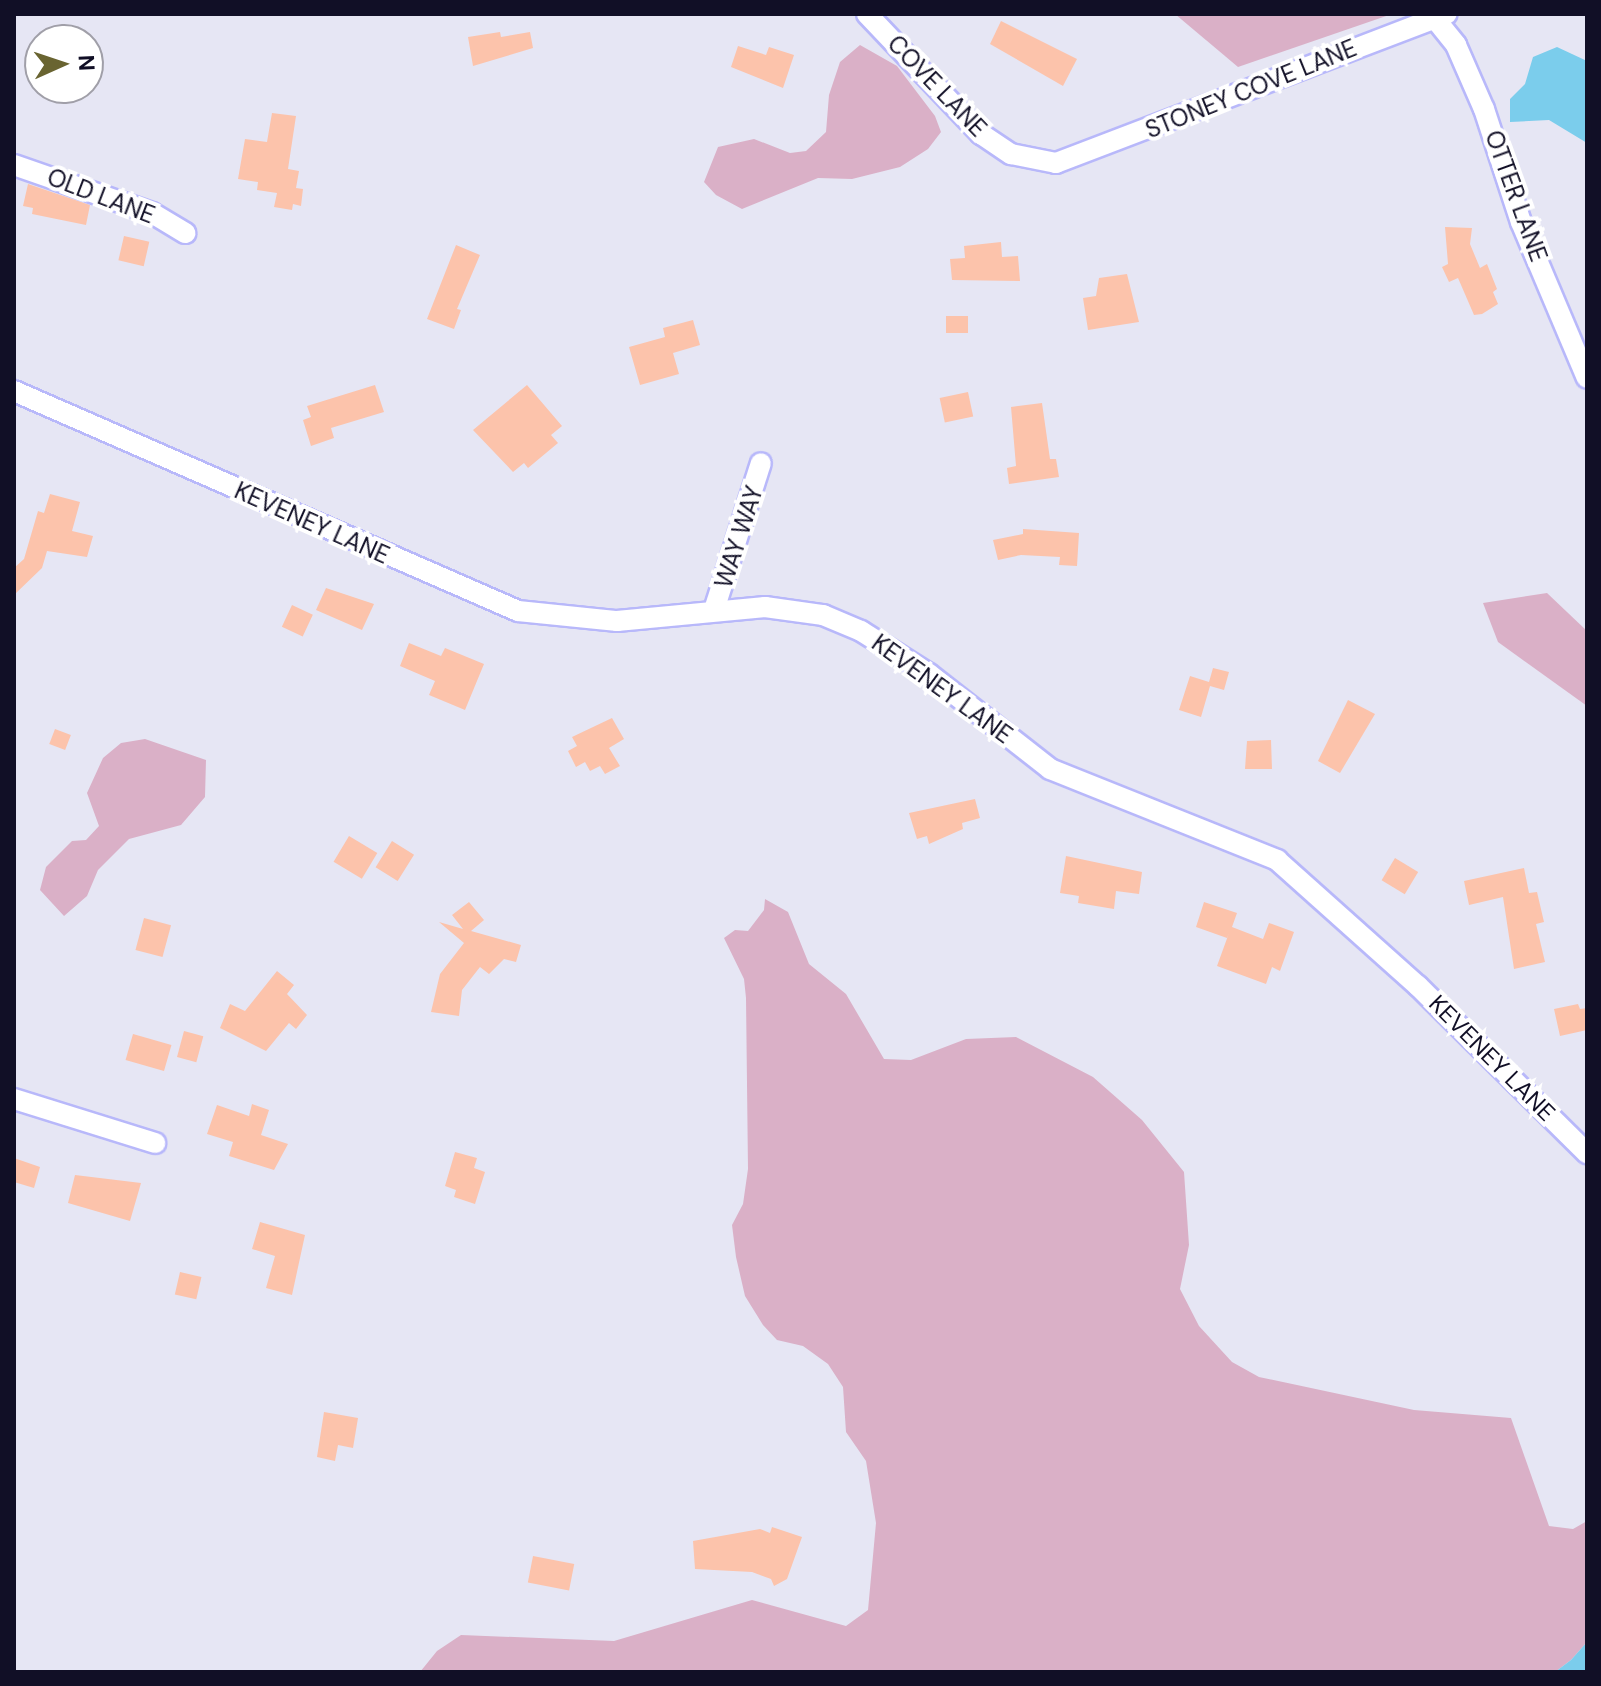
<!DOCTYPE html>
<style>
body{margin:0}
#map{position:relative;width:1601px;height:1686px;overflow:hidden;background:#e6e6f4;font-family:"DM Sans",sans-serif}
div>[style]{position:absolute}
.green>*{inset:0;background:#dab0c7}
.water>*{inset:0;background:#7bcdec}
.building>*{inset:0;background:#fcc3ab;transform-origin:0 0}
.roads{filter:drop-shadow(2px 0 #b8b8fa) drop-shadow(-2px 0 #b8b8fa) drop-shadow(0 2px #b8b8fa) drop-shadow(0 -2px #b8b8fa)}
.minor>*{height:20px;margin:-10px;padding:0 10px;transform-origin:10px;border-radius:10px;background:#fff}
span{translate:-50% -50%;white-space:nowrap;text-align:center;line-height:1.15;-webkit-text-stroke:8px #fff;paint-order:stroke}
.street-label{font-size:24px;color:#110f26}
.frame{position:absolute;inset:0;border:16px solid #110f26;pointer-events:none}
.north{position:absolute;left:24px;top:24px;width:80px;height:80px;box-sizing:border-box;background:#fff;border:2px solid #a09fa8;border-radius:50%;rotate:87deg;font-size:22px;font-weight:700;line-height:32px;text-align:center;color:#110f26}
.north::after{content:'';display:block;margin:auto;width:28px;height:36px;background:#696431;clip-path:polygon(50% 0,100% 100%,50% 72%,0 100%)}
</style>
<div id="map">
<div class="green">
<i style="clip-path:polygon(1175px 14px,1392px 14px,1238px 67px)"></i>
<i style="clip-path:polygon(860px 45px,897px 66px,935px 116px,941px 132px,928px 149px,900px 167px,852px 179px,818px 178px,742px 209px,716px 195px,704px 182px,718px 147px,754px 139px,790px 153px,806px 151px,826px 132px,829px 95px,840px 62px)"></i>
<i style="clip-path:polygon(1547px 593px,1587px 631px,1587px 706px,1498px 642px,1483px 603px)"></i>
<i style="clip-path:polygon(145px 739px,206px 760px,205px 797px,181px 825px,129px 839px,98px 870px,87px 896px,64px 916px,40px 890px,46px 867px,72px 841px,86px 840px,99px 826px,87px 793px,103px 758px,121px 743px)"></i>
<i style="clip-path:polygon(765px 899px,788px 912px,809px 964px,846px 994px,884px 1059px,911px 1060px,966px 1039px,1016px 1037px,1093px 1077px,1142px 1120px,1184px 1172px,1189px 1245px,1180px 1289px,1199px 1326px,1232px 1362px,1259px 1377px,1414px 1410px,1511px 1418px,1549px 1526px,1573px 1529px,1587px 1521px,1587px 1642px,1571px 1660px,1555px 1672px,420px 1672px,437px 1651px,461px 1635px,614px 1641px,752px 1600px,846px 1626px,868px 1610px,876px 1523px,866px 1461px,846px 1432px,843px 1387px,828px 1364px,803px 1346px,777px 1340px,763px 1325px,745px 1296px,736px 1257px,732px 1225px,743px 1204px,748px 1169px,746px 998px,744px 979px,724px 938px,735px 930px,748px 931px,764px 910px)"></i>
</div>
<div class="water">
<i style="clip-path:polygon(1557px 47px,1587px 61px,1587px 143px,1549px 120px,1510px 122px,1510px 99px,1525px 84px,1533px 57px)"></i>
<i style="clip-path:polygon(1587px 1642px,1587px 1672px,1555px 1672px,1571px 1660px)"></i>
</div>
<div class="building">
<i style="clip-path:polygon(1001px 21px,1077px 59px,1063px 86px,990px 44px)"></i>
<i style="clip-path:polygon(500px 32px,501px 37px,530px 32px,533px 48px,473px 66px,468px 37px)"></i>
<i style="clip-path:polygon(738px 46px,766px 55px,769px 47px,794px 55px,783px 88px,731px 67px)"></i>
<i style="clip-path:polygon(272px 113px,296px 116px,288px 169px,299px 171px,296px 188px,303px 189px,301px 206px,293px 204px,292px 210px,274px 207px,277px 193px,257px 190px,258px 182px,238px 179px,245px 139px,267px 142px)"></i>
<i style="clip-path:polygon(28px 184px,90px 205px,86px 225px,32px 214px,33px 208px,23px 206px)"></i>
<i style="clip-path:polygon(1445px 227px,1472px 228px,1470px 244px,1480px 268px,1487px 264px,1497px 289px,1493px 292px,1498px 304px,1482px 314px,1474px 315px,1458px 278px,1449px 282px,1442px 267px,1448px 264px)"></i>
<i style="left:124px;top:236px;width:26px;height:25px;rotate:13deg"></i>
<i style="clip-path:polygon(1001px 242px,1002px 257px,1018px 256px,1020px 281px,952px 280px,950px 259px,965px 258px,964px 246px)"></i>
<i style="clip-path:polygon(456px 245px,480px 255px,457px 309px,461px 310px,454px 329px,427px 319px)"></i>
<i style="clip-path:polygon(1127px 274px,1139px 322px,1088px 330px,1083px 298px,1096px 296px,1099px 278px)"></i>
<i style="left:946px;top:316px;width:22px;height:17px"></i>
<i style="clip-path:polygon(693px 320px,700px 345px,673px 353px,679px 374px,640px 385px,629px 347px,665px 337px,663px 328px)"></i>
<i style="clip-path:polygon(375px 385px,384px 412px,331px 428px,334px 438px,311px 446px,303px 420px,311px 417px,307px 406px)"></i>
<i style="clip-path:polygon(527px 385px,562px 426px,551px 435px,558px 443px,528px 468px,524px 463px,513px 472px,473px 430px)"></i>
<i style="left:968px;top:392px;width:25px;height:29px;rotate:78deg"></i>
<i style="clip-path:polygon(1042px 403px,1050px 459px,1056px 459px,1059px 477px,1009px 484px,1007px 468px,1016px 466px,1011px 407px)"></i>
<i style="clip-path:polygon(50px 494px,80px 502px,72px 531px,93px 536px,87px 557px,47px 551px,42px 568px,14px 595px,14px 568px,24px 559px,38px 511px,44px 513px)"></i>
<i style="clip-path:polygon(1023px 529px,1079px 533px,1077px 566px,1059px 565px,1060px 557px,1021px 555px,998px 560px,993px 540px,1023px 534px)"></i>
<i style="clip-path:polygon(326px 588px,374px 604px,362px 630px,316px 610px)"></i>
<i style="left:292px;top:605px;width:23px;height:24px;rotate:25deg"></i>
<i style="clip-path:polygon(409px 643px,441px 656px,445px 648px,484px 664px,465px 710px,429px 695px,435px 681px,400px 666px)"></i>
<i style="clip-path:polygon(1213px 668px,1229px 672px,1224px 690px,1210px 686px,1201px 717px,1179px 710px,1190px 676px,1209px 682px)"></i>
<i style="clip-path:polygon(1348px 700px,1375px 714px,1340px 773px,1318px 761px)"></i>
<i style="clip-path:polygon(612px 718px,624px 739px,609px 748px,620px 766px,605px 774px,600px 766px,590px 771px,585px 762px,576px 767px,568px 751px,577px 746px,572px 737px)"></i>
<i style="left:55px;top:729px;width:17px;height:16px;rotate:21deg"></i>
<i style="clip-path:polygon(1271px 740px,1272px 769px,1245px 769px,1247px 741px)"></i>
<i style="clip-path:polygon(975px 799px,980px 818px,962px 823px,963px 829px,929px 844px,927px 836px,917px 839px,909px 813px)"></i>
<i style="left:349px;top:836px;width:33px;height:30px;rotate:31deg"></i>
<i style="left:392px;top:841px;width:26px;height:31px;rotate:32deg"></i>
<i style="clip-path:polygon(1066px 856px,1142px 872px,1139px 894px,1116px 891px,1114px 909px,1078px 903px,1079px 896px,1060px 893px)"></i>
<i style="left:1395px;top:858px;width:27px;height:26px;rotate:31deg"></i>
<i style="clip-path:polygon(1524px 868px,1529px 893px,1537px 892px,1544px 922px,1536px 924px,1545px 962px,1514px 969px,1503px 897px,1469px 905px,1464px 881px)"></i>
<i style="clip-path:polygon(469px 902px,484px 920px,471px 931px,521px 945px,516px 962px,504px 959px,489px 974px,480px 967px,462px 990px,459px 1016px,431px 1012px,440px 974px,464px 943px,439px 922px,463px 929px,452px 915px)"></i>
<i style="clip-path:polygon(1204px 902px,1237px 913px,1232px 927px,1263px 939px,1269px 923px,1294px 932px,1280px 971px,1272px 967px,1266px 984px,1217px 966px,1229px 933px,1227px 938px,1196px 927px)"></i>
<i style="left:144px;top:918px;width:28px;height:33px;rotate:15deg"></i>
<i style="clip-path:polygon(277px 971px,294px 985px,287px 994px,307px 1015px,296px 1029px,289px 1023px,266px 1051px,220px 1028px,230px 1004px,245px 1011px)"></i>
<i style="clip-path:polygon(1578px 1004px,1580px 1009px,1587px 1008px,1587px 1030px,1560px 1036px,1554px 1009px)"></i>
<i style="left:184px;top:1031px;width:20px;height:27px;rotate:15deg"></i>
<i style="left:133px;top:1034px;width:40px;height:27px;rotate:16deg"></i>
<i style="clip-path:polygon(252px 1104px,269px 1110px,261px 1135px,288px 1144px,274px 1170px,229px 1156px,233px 1142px,207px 1134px,217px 1105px,249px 1116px)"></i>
<i style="clip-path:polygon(455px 1152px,477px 1158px,474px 1168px,485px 1172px,475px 1204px,454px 1197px,456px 1190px,445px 1186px)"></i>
<i style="clip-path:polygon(14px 1158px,40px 1167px,34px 1188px,14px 1182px)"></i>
<i style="clip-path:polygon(75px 1175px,141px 1183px,130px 1221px,68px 1203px)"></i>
<i style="clip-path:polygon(260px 1222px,305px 1235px,292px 1295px,266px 1288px,275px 1256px,252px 1249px)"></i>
<i style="left:180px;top:1272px;width:22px;height:23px;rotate:13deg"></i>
<i style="clip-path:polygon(324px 1412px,358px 1418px,353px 1448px,338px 1445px,335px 1461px,317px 1457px)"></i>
<i style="clip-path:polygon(772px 1527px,802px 1537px,787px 1579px,774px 1586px,771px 1579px,752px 1572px,695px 1569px,693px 1541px,760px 1529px,770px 1533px)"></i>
<i style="left:533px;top:1556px;width:42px;height:27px;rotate:11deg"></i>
</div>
<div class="roads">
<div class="minor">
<i style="left:867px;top:14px;width:166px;rotate:46.5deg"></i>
<i style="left:981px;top:134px;width:36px;rotate:34deg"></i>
<i style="left:1011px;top:154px;width:46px;rotate:11.3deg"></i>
<i style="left:1056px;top:163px;width:418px;rotate:-20.9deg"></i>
<i style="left:1436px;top:20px;width:32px;rotate:51deg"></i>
<i style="left:1456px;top:45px;width:70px;rotate:66.4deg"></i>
<i style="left:1484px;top:109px;width:119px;rotate:71.9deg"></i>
<i style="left:1521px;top:222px;width:169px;rotate:67.1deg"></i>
<i style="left:14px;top:165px;width:146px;rotate:19.2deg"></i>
<i style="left:152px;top:213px;width:39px;rotate:31deg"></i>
<i style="left:14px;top:391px;width:550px;rotate:23.58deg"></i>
<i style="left:518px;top:611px;width:100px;rotate:5.8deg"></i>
<i style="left:617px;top:621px;width:149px;rotate:-5.4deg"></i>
<i style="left:765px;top:607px;width:59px;rotate:7.9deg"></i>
<i style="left:823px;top:615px;width:41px;rotate:22.8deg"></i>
<i style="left:861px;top:631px;width:80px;rotate:32.3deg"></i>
<i style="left:929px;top:674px;width:154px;rotate:38.1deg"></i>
<i style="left:1050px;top:769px;width:245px;rotate:21.8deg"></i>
<i style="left:1277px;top:860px;width:189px;rotate:41.8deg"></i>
<i style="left:1418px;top:986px;width:238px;rotate:44.7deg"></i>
<i style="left:714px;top:610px;width:154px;rotate:-72.3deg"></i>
<i style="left:14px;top:1099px;width:148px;rotate:17.3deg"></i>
</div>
</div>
<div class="street-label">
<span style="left:937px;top:86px;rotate:46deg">COVE LANE</span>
<span style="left:1251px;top:89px;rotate:-22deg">STONEY COVE LANE</span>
<span style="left:101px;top:196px;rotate:21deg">OLD LANE</span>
<span style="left:1516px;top:196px;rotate:70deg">OTTER LANE</span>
<span style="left:312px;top:523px;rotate:24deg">KEVENEY LANE</span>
<span style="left:739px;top:537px;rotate:-72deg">WAY WAY</span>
<span style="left:942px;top:689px;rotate:36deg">KEVENEY LANE</span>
<span style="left:1492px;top:1058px;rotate:45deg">KEVENEY LANE</span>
</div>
<div class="frame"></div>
<div class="north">N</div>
</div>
